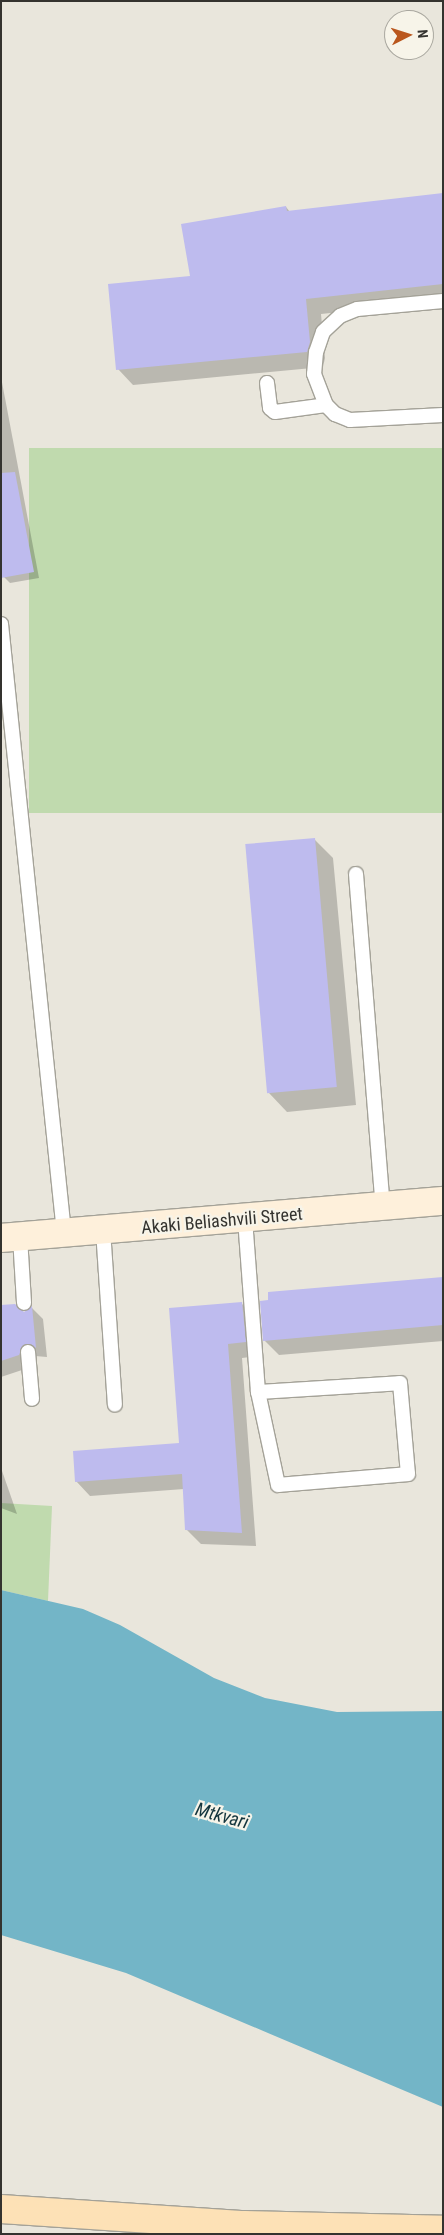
<!DOCTYPE html>
<style>
body{margin:0}
#map{position:relative;width:444px;height:2235px;overflow:hidden;background:#e9e6dc;font-family:"Roboto Condensed",sans-serif}
div>[style]{position:absolute}
.green>*{inset:0;background:#c0daae;transform-origin:0 0}
.water>*{inset:0;background:#73b5c7}
.shadow>*{inset:0;background:#0003}
.building>*{inset:0;background:#bebbee;transform-origin:0 0}
.roads{filter:drop-shadow(1px 0 #a4a298) drop-shadow(-1px 0 #a4a298) drop-shadow(0 1px #a4a298) drop-shadow(0 -1px #a4a298)}
.lane>*{height:14px;margin:-7px;padding:0 7px;transform-origin:7px;border-radius:7px;background:#fff}
.secondary>*{height:28px;margin:-14px;padding:0 14px;transform-origin:14px;border-radius:14px;background:#fef0db}
.primary>*{height:28px;margin:-14px;padding:0 14px;transform-origin:14px;border-radius:14px;background:#fde1b6}
span{translate:-50% -50%;white-space:nowrap;text-align:center;line-height:1.15;-webkit-text-stroke:4.5px #f7f4e9;paint-order:stroke}
.street-label{font-size:18px;color:#34332f}
.water-label{font-size:19px;color:#14353d;font-style:italic}
.frame{position:absolute;inset:0;border:2px solid #34332f;pointer-events:none}
.north{position:absolute;left:384px;top:10px;width:50px;height:50px;box-sizing:border-box;background:#f7f4e9;border:1px solid #a9a79f;border-radius:50%;rotate:85deg;font-size:14px;font-weight:700;line-height:20px;text-align:center;color:#34332f}
.north::after{content:'';display:block;margin:auto;width:18px;height:22px;background:#ba571e;clip-path:polygon(50% 0,100% 100%,50% 72%,0 100%)}
</style>
<div id="map">
<div class="green">
<i style="left:443px;top:448px;width:365px;height:414px;rotate:90deg"></i>
<i style="clip-path:polygon(1px 1503px,52px 1506px,48px 1601px,1px 1590px)"></i>
</div>
<div class="water">
<i style="clip-path:polygon(1px 1590px,83px 1609px,120px 1625px,214px 1678px,265px 1698px,337px 1712px,443px 1711px,443px 2107px,126px 1973px,1px 1935px)"></i>
</div>
<div class="shadow">
<i style="clip-path:polygon(443px 194px,443px 301px,321px 314px,325px 358px,323px 367px,133px 385px,118px 369px,191px 277px,286px 207px,290px 212px)"></i>
<i style="clip-path:polygon(1px 377px,39px 578px,10px 583px,4px 577px,1px 562px)"></i>
<i style="clip-path:polygon(315px 840px,333px 858px,356px 1105px,287px 1112px,269px 1093px)"></i>
<i style="clip-path:polygon(443px 1278px,443px 1341px,279px 1355px,264px 1340px)"></i>
<i style="clip-path:polygon(242px 1304px,256px 1318px,259px 1356px,242px 1358px,256px 1546px,201px 1544px,187px 1530px,184px 1489px,90px 1496px,76px 1481px,180px 1444px)"></i>
<i style="clip-path:polygon(1px 1306px,24px 1313px,32px 1308px,43px 1319px,47px 1357px,35px 1356px,31px 1367px,1px 1377px)"></i>
<i style="clip-path:polygon(1px 1468px,17px 1514px,1px 1508px)"></i>
</div>
<div class="building">
<i style="clip-path:polygon(443px 193px,443px 284px,306px 299px,310px 342px,307px 352px,116px 370px,108px 284px,190px 276px,181px 224px,286px 206px,287px 211px)"></i>
<i style="clip-path:polygon(15px 472px,34px 572px,1px 578px,1px 473px)"></i>
<i style="left:315px;top:838px;width:250px;height:70px;rotate:85deg"></i>
<i style="clip-path:polygon(443px 1277px,443px 1325px,263px 1341px,260px 1301px,268px 1300px,268px 1292px)"></i>
<i style="clip-path:polygon(242px 1302px,246px 1342px,228px 1344px,242px 1533px,185px 1530px,182px 1474px,75px 1482px,73px 1451px,179px 1443px,169px 1308px)"></i>
<i style="clip-path:polygon(15px 1304px,24px 1312px,32px 1306px,36px 1348px,31px 1344px,23px 1345px,19px 1355px,1px 1361px,1px 1305px)"></i>
</div>
<div class="roads">
<div class="lane">
<i style="left:443px;top:301px;width:86px;rotate:174.7deg"></i>
<i style="left:357px;top:309px;width:18px;rotate:158deg"></i>
<i style="left:340px;top:316px;width:23px;rotate:137deg"></i>
<i style="left:323px;top:332px;width:21px;rotate:109deg"></i>
<i style="left:316px;top:352px;width:22px;rotate:95deg"></i>
<i style="left:314px;top:374px;width:33px;rotate:69deg"></i>
<i style="left:326px;top:405px;width:13px;rotate:45deg"></i>
<i style="left:335px;top:414px;width:16px;rotate:22deg"></i>
<i style="left:350px;top:420px;width:93px;rotate:-3.1deg"></i>
<i style="left:267px;top:383px;width:25px;rotate:83deg"></i>
<i style="left:270px;top:408px;width:6px;rotate:39deg"></i>
<i style="left:275px;top:412px;width:51px;rotate:-7.8deg"></i>
<i style="left:1px;top:624px;width:612px;rotate:84.09deg"></i>
<i style="left:356px;top:874px;width:334px;rotate:85.4deg"></i>
<i style="left:245px;top:1219px;width:173px;rotate:85.7deg"></i>
<i style="left:103px;top:1230px;width:175px;rotate:86.1deg"></i>
<i style="left:20px;top:1237px;width:66px;rotate:86.5deg"></i>
<i style="left:28px;top:1352px;width:47px;rotate:85.1deg"></i>
<i style="left:400px;top:1383px;width:91px;rotate:85deg"></i>
<i style="left:408px;top:1474px;width:130px;rotate:175.2deg"></i>
<i style="left:278px;top:1485px;width:95px;rotate:-102.1deg"></i>
<i style="left:258px;top:1392px;width:142px;rotate:-3.6deg"></i>
</div>
<div class="secondary">
<i style="left:1px;top:1238px;width:444px;rotate:-4.8deg"></i>
</div>
<div class="primary">
<i style="left:1px;top:2209px;width:244px;rotate:3.8deg"></i>
<i style="left:244px;top:2225px;width:199px;rotate:1.4deg"></i>
</div>
</div>
<div class="street-label">
<span style="left:222px;top:1221px;rotate:-5deg">Akaki Beliashvili Street</span>
</div>
<div class="water-label">
<span style="left:222px;top:1816px;rotate:15deg">Mtkvari</span>
</div>
<div class="frame"></div>
<div class="north">N</div>
</div>
